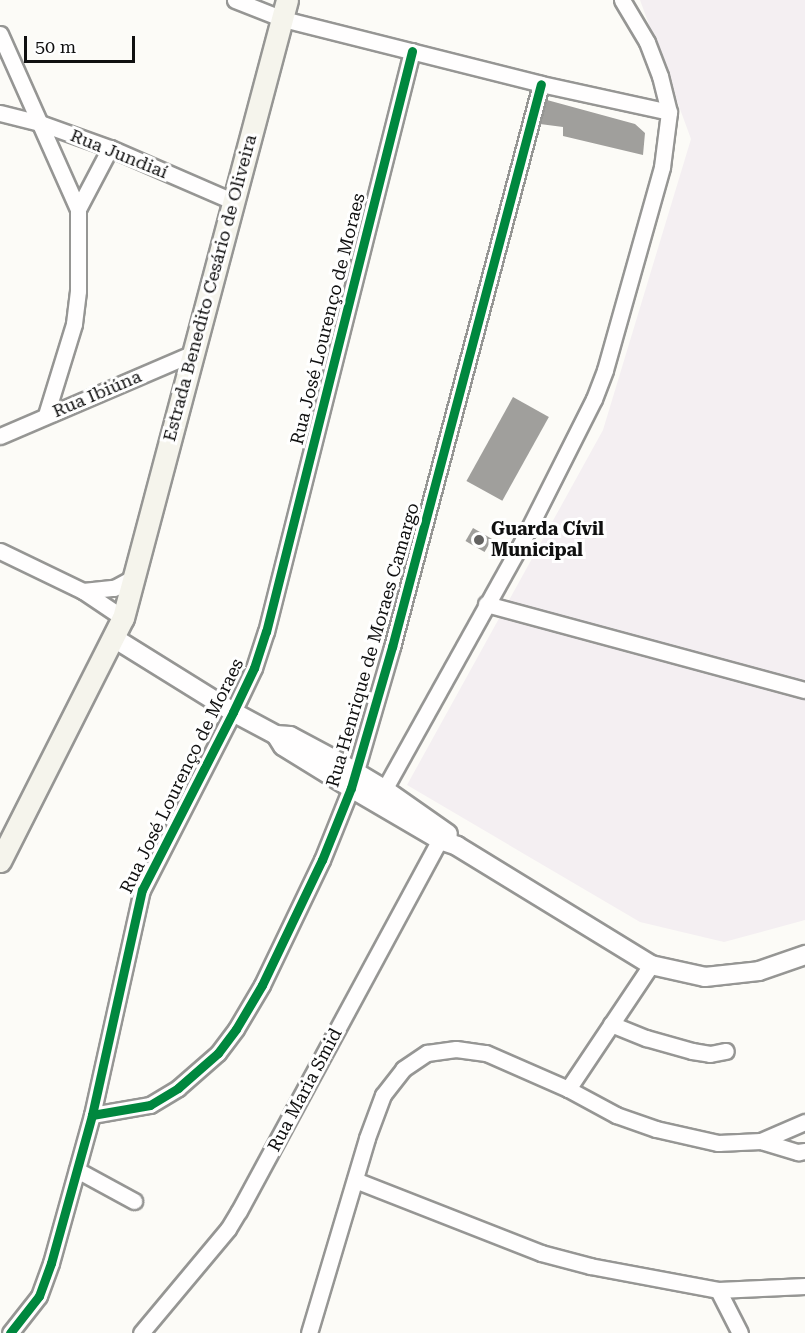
<!DOCTYPE html>
<meta charset="utf-8">
<style>
body{margin:0}
#map{position:relative;width:805px;height:1333px;overflow:hidden;background:#fcfbf7;font-family:"Roboto Serif",serif}
div>[style]{position:absolute}
.industrial>*{inset:0;background:#f4eff2}
.building>*{inset:0;background:#a09f9c;transform-origin:0 0}
.roads{filter:drop-shadow(2px 0 #969694) drop-shadow(-2px 0 #969694) drop-shadow(0 2px #969694) drop-shadow(0 -2px #969694)}
.minor>*{height:15px;margin:-7.5px;padding:0 7.5px;transform-origin:7.5px;border-radius:7.5px;background:#fffefe}
.tertiary>*{height:18px;margin:-9px;padding:0 9px;transform-origin:9px;border-radius:9px;background:#fffefe}
.secondary>*{height:21px;margin:-10.5px;padding:0 10.5px;transform-origin:10.5px;border-radius:10.5px;background:#f5f4ec}
.cycleway>*{height:9px;margin:-4.5px;padding:0 4.5px;transform-origin:4.5px;border-radius:4.5px;background:#00873e}
.dots>*{width:16px;height:16px;translate:-50% -50%;box-sizing:border-box;border:3px solid #fff;border-radius:50%}
span{translate:-50% -50%;white-space:nowrap;text-align:center;line-height:1.15;-webkit-text-stroke:6px #fff;paint-order:stroke}
.street-label{font-size:18px;color:#101010}
.poi-label{font-size:18px;color:#101010;font-weight:700}
.left{translate:0 -50%;text-align:left}
.scale{position:absolute;left:24px;top:36px;width:111px;height:27px;box-sizing:border-box;border:3px solid #101010;border-top:0;padding-left:8px;font-size:18px;line-height:21px;white-space:nowrap;color:#101010;-webkit-text-stroke:4px #fff;paint-order:stroke}
</style>
<div id="map">
<div class="industrial">
<i style="clip-path:polygon(640px 0,805px 0,805px 920px,724px 942px,640px 922px,407px 785px,603px 430px,691px 139px)"></i>
</div>
<div class="building">
<i style="clip-path:polygon(547px 100px,635px 124px,645px 133px,643px 155px,563px 136px,563px 127px,540px 124px)"></i>
<i style="left:513px;top:397px;width:41px;height:96px;rotate:29deg"></i>
<i style="left:473px;top:528px;width:22px;height:15px;rotate:30deg"></i>
</div>
<div class="roads">
<div class="minor">
<i style="left:235px;top:0;width:52px;rotate:21.6deg"></i>
<i style="left:283px;top:19px;width:266px;rotate:14.1deg"></i>
<i style="left:541px;top:84px;width:131px;rotate:12.3deg"></i>
<i style="left:0;top:34px;width:192px;rotate:66deg"></i>
<i style="left:78px;top:209px;width:82px;rotate:90deg"></i>
<i style="left:78px;top:291px;width:33px;rotate:97deg"></i>
<i style="left:74px;top:324px;width:95px;rotate:107.1deg"></i>
<i style="left:0;top:113px;width:41px;rotate:14deg"></i>
<i style="left:40px;top:123px;width:74px;rotate:19.7deg"></i>
<i style="left:110px;top:148px;width:136px;rotate:23.4deg"></i>
<i style="left:78px;top:209px;width:69px;rotate:-62.3deg"></i>
<i style="left:0;top:436px;width:211px;rotate:-23.2deg"></i>
<i style="left:0;top:551px;width:92px;rotate:25.7deg"></i>
<i style="left:83px;top:591px;width:48px;rotate:34deg"></i>
<i style="left:83px;top:591px;width:31px;rotate:-6deg"></i>
<i style="left:114px;top:588px;width:24px;rotate:-28deg"></i>
<i style="left:486px;top:604px;width:330px;rotate:15.1deg"></i>
<i style="left:380px;top:797px;width:294px;rotate:-60.9deg"></i>
<i style="left:523px;top:540px;width:158px;rotate:-63.3deg"></i>
<i style="left:594px;top:399px;width:31px;rotate:-69deg"></i>
<i style="left:605px;top:370px;width:211px;rotate:-74.3deg"></i>
<i style="left:662px;top:167px;width:55px;rotate:-82.7deg"></i>
<i style="left:669px;top:112px;width:37px;rotate:-104deg"></i>
<i style="left:660px;top:76px;width:36px;rotate:-111deg"></i>
<i style="left:647px;top:42px;width:49px;rotate:-120.8deg"></i>
<i style="left:611px;top:1024px;width:38px;rotate:22deg"></i>
<i style="left:646px;top:1038px;width:48px;rotate:15.8deg"></i>
<i style="left:692px;top:1051px;width:18px;rotate:9deg"></i>
<i style="left:710px;top:1054px;width:16px;rotate:-11deg"></i>
<i style="left:568px;top:1089px;width:149px;rotate:-56.2deg"></i>
<i style="left:92px;top:1115px;width:59px;rotate:-9.8deg"></i>
<i style="left:150px;top:1105px;width:33px;rotate:-31deg"></i>
<i style="left:178px;top:1088px;width:53px;rotate:-41.2deg"></i>
<i style="left:218px;top:1053px;width:30px;rotate:-53deg"></i>
<i style="left:236px;top:1029px;width:51px;rotate:-59.4deg"></i>
<i style="left:262px;top:985px;width:139px;rotate:-64.4deg"></i>
<i style="left:322px;top:860px;width:78px;rotate:-68.1deg"></i>
<i style="left:351px;top:788px;width:147px;rotate:-73.8deg"></i>
<i style="left:392px;top:647px;width:582px;rotate:-75.18deg"></i>
<i style="left:761px;top:1141px;width:48px;rotate:-23.4deg"></i>
<i style="left:77px;top:1170px;width:65px;rotate:28.5deg"></i>
<i style="left:355px;top:1180px;width:200px;rotate:21.4deg"></i>
<i style="left:541px;top:1253px;width:51px;rotate:14.9deg"></i>
<i style="left:590px;top:1266px;width:130px;rotate:10.6deg"></i>
<i style="left:718px;top:1290px;width:87px;rotate:-2.6deg"></i>
<i style="left:718px;top:1290px;width:48px;rotate:62.9deg"></i>
<i style="left:10px;top:1333px;width:47px;rotate:-51.9deg"></i>
<i style="left:39px;top:1296px;width:35px;rotate:-70deg"></i>
<i style="left:51px;top:1263px;width:154px;rotate:-74.5deg"></i>
<i style="left:92px;top:1115px;width:230px;rotate:-77.5deg"></i>
<i style="left:142px;top:890px;width:200px;rotate:-62.9deg"></i>
<i style="left:233px;top:712px;width:49px;rotate:-64.5deg"></i>
<i style="left:254px;top:668px;width:38px;rotate:-72deg"></i>
<i style="left:266px;top:632px;width:599px;rotate:-75.89deg"></i>
<i style="left:141px;top:1333px;width:136px;rotate:-50.1deg"></i>
<i style="left:228px;top:1229px;width:21px;rotate:-59deg"></i>
<i style="left:239px;top:1211px;width:431px;rotate:-61.6deg"></i>
<i style="left:309px;top:1333px;width:203px;rotate:-73.4deg"></i>
<i style="left:367px;top:1138px;width:46px;rotate:-69.6deg"></i>
<i style="left:383px;top:1095px;width:33px;rotate:-52deg"></i>
<i style="left:403px;top:1069px;width:29px;rotate:-34deg"></i>
<i style="left:427px;top:1053px;width:29px;rotate:-8deg"></i>
<i style="left:456px;top:1049px;width:30px;rotate:8deg"></i>
<i style="left:486px;top:1053px;width:90px;rotate:23.7deg"></i>
<i style="left:568px;top:1089px;width:55px;rotate:28.4deg"></i>
<i style="left:616px;top:1115px;width:42px;rotate:19.3deg"></i>
<i style="left:656px;top:1129px;width:64px;rotate:12.7deg"></i>
<i style="left:718px;top:1143px;width:43px;rotate:-2.7deg"></i>
<i style="left:761px;top:1141px;width:39px;rotate:17deg"></i>
<i style="left:798px;top:1152px;width:7px;rotate:-8deg"></i>
</div>
<div class="tertiary">
<i style="left:114px;top:638px;width:140px;rotate:31.9deg"></i>
<i style="left:233px;top:712px;width:49px;rotate:28.1deg"></i>
<i style="left:276px;top:735px;width:14px;rotate:4deg"></i>
<i style="left:290px;top:736px;width:53px;rotate:28deg"></i>
<i style="left:337px;top:761px;width:55px;rotate:30.8deg"></i>
<i style="left:384px;top:789px;width:78px;rotate:35.1deg"></i>
<i style="left:276px;top:735px;width:13px;rotate:58deg"></i>
<i style="left:283px;top:746px;width:80px;rotate:31.7deg"></i>
<i style="left:351px;top:788px;width:103px;rotate:30.3deg"></i>
<i style="left:440px;top:840px;width:18px;rotate:19deg"></i>
<i style="left:457px;top:846px;width:228px;rotate:31.5deg"></i>
<i style="left:651px;top:965px;width:55px;rotate:12.5deg"></i>
<i style="left:705px;top:977px;width:54px;rotate:-6.3deg"></i>
<i style="left:759px;top:971px;width:49px;rotate:-19.2deg"></i>
</div>
<div class="secondary">
<i style="left:0;top:861px;width:272px;rotate:-63.2deg"></i>
<i style="left:123px;top:618px;width:639px;rotate:-75.14deg"></i>
</div>
</div>
<div class="cycleway">
<i style="left:92px;top:1115px;width:59px;rotate:-9.8deg"></i>
<i style="left:150px;top:1105px;width:33px;rotate:-31deg"></i>
<i style="left:178px;top:1088px;width:53px;rotate:-41.2deg"></i>
<i style="left:218px;top:1053px;width:30px;rotate:-53deg"></i>
<i style="left:236px;top:1029px;width:51px;rotate:-59.4deg"></i>
<i style="left:262px;top:985px;width:139px;rotate:-64.4deg"></i>
<i style="left:322px;top:860px;width:78px;rotate:-68.1deg"></i>
<i style="left:351px;top:788px;width:147px;rotate:-73.8deg"></i>
<i style="left:392px;top:647px;width:582px;rotate:-75.18deg"></i>
<i style="left:10px;top:1333px;width:47px;rotate:-51.9deg"></i>
<i style="left:39px;top:1296px;width:35px;rotate:-70deg"></i>
<i style="left:51px;top:1263px;width:154px;rotate:-74.5deg"></i>
<i style="left:92px;top:1115px;width:230px;rotate:-77.5deg"></i>
<i style="left:142px;top:890px;width:200px;rotate:-62.9deg"></i>
<i style="left:233px;top:712px;width:49px;rotate:-64.5deg"></i>
<i style="left:254px;top:668px;width:38px;rotate:-72deg"></i>
<i style="left:266px;top:632px;width:599px;rotate:-75.89deg"></i>
</div>
<div class="dots">
<i style="left:479px;top:540px;background:#636261"></i>
</div>
<div class="street-label">
<span style="left:119px;top:154px;rotate:22deg">Rua Jundiaí</span>
<span style="left:210px;top:288px;rotate:-75deg">Estrada Benedito Cesário de Oliveira</span>
<span style="left:328px;top:319px;rotate:-76deg">Rua José Lourenço de Moraes</span>
<span style="left:97px;top:394px;rotate:-23deg">Rua Ibiúna</span>
<span style="left:373px;top:645px;rotate:-74deg">Rua Henrique de Moraes Camargo</span>
<span style="left:182px;top:776px;rotate:-64deg">Rua José Lourenço de Moraes</span>
<span style="left:305px;top:1090px;rotate:-62deg">Rua Maria Smid</span>
</div>
<div class="poi-label">
<span class="left" style="left:491px;top:540px">Guarda Cívil<br>Municipal</span>
</div>
<div class="scale">50 m</div>
</div>
